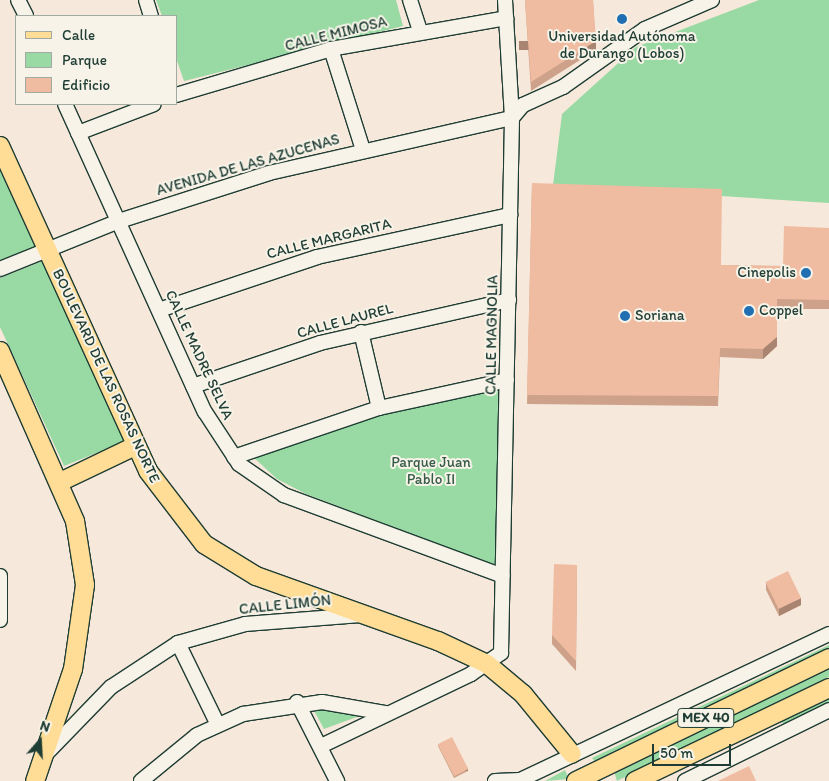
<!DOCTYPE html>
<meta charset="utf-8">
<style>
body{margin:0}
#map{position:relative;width:829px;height:781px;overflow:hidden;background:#f6e8da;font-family:Itim,sans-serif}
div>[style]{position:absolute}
.green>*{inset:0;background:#99daa4}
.roads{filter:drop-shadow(1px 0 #1f3d34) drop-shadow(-1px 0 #1f3d34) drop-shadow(0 1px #1f3d34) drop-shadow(0 -1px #1f3d34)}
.minor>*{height:14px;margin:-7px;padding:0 7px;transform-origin:7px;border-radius:7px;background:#f7f3e8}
.major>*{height:18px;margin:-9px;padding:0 9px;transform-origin:9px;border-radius:9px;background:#ffdd96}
.wall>*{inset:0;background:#cea28a}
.shaded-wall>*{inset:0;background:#a88471;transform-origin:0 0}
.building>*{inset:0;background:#f0bca1;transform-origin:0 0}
.dots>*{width:14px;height:14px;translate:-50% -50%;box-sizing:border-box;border:2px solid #f7f3e8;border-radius:50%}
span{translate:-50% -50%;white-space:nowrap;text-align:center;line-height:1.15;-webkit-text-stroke:4px #f7f3e8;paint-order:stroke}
.shield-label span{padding:1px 4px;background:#f7f3e8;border:1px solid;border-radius:4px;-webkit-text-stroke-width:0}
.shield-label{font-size:14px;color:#1f3d34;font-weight:700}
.street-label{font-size:15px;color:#1f3d34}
.poi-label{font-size:15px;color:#1f3d34}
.right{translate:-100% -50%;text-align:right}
.left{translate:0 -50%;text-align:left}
.park-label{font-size:15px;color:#375c4a}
.legend{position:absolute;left:15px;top:15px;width:162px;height:90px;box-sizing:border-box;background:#f7f3e8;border:1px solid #a1aaa0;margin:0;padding:6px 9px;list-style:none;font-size:15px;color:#1f3d34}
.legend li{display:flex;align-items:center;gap:10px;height:25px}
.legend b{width:25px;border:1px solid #a1aaa0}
.north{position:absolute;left:15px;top:716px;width:50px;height:50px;-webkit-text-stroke:4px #f7f3e8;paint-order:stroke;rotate:19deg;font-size:14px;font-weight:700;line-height:20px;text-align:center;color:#1f3d34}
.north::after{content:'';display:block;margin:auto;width:18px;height:22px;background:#1f3d34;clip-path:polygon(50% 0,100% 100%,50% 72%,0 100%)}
.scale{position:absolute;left:652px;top:744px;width:79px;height:22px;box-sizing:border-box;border:2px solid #1f3d34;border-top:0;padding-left:6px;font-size:15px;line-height:18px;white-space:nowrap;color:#1f3d34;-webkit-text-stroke:4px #f7f3e8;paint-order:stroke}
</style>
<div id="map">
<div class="green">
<i style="clip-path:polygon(156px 0,396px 0,403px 26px,184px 81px,176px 58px,176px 16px,162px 16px)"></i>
<i style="clip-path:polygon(759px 0,829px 0,829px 203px,553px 185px,562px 114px,636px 47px)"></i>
<i style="clip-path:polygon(0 160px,39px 245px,0 260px)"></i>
<i style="clip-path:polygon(45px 260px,129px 440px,64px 466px,0 327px,0 278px)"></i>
<i style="clip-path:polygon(498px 389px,497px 566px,306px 494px,277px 479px,251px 455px,381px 413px)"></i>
<i style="clip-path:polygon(829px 645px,829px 652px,597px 764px,592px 758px)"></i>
<i style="clip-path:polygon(829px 666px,829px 677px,617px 781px,613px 768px)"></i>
<i style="clip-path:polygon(829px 697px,829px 704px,788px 724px,779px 722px)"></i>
<i style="clip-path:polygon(313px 709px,365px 714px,324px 729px)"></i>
<i style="clip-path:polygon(565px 770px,569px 779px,545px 781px)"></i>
</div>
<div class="roads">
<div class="minor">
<i style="left:18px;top:0;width:18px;rotate:63deg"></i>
<i style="left:146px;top:0;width:17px;rotate:73deg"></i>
<i style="left:410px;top:0;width:33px;rotate:72deg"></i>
<i style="left:331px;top:49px;width:106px;rotate:72.4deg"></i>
<i style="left:176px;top:95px;width:162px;rotate:-16.5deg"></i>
<i style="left:331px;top:49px;width:178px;rotate:-10deg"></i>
<i style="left:65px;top:104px;width:338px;rotate:65.6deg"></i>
<i style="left:205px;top:412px;width:62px;rotate:56.8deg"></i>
<i style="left:239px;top:464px;width:55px;rotate:34.6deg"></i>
<i style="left:284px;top:495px;width:233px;rotate:20.3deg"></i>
<i style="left:512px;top:118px;width:17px;rotate:-50deg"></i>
<i style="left:523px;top:105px;width:44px;rotate:-24.2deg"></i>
<i style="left:563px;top:87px;width:100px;rotate:-35.3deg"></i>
<i style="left:645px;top:29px;width:73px;rotate:-23.4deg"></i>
<i style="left:78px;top:133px;width:81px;rotate:-20.9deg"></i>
<i style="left:0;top:269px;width:128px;rotate:-22deg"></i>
<i style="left:119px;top:221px;width:157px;rotate:-17.7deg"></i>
<i style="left:269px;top:173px;width:249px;rotate:-12.8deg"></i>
<i style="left:159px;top:310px;width:167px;rotate:-18.5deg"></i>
<i style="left:317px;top:257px;width:198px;rotate:-12.3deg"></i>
<i style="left:361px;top:332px;width:78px;rotate:76.7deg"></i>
<i style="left:193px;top:386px;width:134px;rotate:-18.7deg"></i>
<i style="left:320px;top:343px;width:194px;rotate:-12.8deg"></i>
<i style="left:234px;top:457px;width:153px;rotate:-18.7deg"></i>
<i style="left:379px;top:408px;width:131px;rotate:-12.3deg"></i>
<i style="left:0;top:576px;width:44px;rotate:90deg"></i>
<i style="left:178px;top:643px;width:89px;rotate:64deg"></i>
<i style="left:297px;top:702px;width:89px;rotate:63.1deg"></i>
<i style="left:321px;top:746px;width:166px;rotate:-25.6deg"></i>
<i style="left:471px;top:674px;width:37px;rotate:-35deg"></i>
<i style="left:501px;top:653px;width:535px;rotate:-88.82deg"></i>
<i style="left:512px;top:118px;width:118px;rotate:-93.4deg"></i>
<i style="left:47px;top:753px;width:92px;rotate:-45.9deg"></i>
<i style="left:111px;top:687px;width:80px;rotate:-33.3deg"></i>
<i style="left:178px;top:643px;width:70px;rotate:-15.8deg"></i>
<i style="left:245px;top:624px;width:116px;rotate:-4.4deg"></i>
<i style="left:141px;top:781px;width:72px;rotate:-39.4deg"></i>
<i style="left:197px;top:735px;width:51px;rotate:-24.5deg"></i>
<i style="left:243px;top:714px;width:80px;rotate:-8.6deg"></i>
<i style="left:322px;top:702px;width:65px;rotate:9.8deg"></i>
<i style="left:495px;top:781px;width:26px;rotate:-2deg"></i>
<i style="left:518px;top:781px;width:344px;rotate:-25.3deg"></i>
<i style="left:685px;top:781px;width:161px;rotate:-26.2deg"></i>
</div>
<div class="major">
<i style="left:0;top:146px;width:357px;rotate:65.5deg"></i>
<i style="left:148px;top:471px;width:92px;rotate:52.5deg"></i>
<i style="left:204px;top:544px;width:61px;rotate:31.6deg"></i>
<i style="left:256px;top:576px;width:193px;rotate:19.7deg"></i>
<i style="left:438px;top:641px;width:54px;rotate:25.1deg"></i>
<i style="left:487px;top:664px;width:47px;rotate:39.8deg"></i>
<i style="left:523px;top:694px;width:77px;rotate:50.8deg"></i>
<i style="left:0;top:351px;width:186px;rotate:66.2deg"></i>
<i style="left:75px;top:521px;width:65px;rotate:81.1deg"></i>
<i style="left:85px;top:585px;width:85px;rotate:98.1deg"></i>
<i style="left:73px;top:669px;width:118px;rotate:108.7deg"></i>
<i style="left:60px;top:482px;width:83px;rotate:-25.6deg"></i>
<i style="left:576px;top:781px;width:281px;rotate:-25.9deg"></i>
<i style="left:635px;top:781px;width:215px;rotate:-25.6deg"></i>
</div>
</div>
<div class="wall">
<i style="clip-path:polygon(525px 0,593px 0,596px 50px,531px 91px)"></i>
<i style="clip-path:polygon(532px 183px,721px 265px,783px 266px,829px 228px,829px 309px,777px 309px,777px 346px,763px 359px,720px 357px,718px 406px,527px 404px)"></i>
<i style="clip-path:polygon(577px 565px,576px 671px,552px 644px,552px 635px)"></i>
<i style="clip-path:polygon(766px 582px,801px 605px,779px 616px,766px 590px)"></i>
<i style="clip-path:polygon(438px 744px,468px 771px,454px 778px,438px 746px)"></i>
</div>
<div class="shaded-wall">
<i style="left:596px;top:41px;width:9px;height:77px;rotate:90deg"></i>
<i style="clip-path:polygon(777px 299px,777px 346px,763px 359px,763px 349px)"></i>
<i style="clip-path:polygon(801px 598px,801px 605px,779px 616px,779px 608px)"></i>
<i style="left:468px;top:769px;width:2px;height:16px;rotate:90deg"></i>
</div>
<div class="building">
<i style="clip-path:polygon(525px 0,593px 0,596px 41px,531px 82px)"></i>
<i style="clip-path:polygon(532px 183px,722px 189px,721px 265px,783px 266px,784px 226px,829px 228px,829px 300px,777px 299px,777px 337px,763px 349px,720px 348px,718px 396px,527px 395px)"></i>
<i style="clip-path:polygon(554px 564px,577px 565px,576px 661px,552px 635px)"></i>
<i style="left:788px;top:571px;width:30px;height:25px;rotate:64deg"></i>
<i style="left:452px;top:737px;width:36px;height:16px;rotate:63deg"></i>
<i style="clip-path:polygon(749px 766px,756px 781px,718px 781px)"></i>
</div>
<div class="dots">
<i style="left:622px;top:19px;background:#1f6fb2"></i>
<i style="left:806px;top:273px;background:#1f6fb2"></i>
<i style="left:749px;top:311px;background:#1f6fb2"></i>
<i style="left:625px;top:316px;background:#1f6fb2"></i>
</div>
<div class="shield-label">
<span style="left:706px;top:718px">MEX 40</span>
</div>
<div class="street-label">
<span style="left:336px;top:34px;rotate:-14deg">CALLE MIMOSA</span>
<span style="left:248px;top:165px;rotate:-16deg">AVENIDA DE LAS AZUCENAS</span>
<span style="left:329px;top:239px;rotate:-14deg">CALLE MARGARITA</span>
<span style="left:345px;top:321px;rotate:-15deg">CALLE LAUREL</span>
<span style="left:492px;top:335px;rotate:-89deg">CALLE MAGNOLIA</span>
<span style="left:199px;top:355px;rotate:65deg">CALLE MADRE SELVA</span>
<span style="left:106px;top:376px;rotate:65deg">BOULEVARD DE LAS ROSAS NORTE</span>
<span style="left:285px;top:605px;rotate:-6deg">CALLE LIMÓN</span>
</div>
<div class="poi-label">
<span style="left:622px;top:45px">Universidad Autónoma<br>de Durango (Lobos)</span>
<span class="right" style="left:796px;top:273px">Cinepolis</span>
<span class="left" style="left:759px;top:311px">Coppel</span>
<span class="left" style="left:635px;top:316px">Soriana</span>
</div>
<div class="park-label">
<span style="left:431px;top:471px">Parque Juan<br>Pablo II</span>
</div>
<ul class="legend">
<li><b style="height:6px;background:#ffdd96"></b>Calle</li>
<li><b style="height:14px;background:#99daa4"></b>Parque</li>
<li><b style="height:14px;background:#f0bca1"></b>Edificio</li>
</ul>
<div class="north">N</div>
<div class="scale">50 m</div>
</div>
